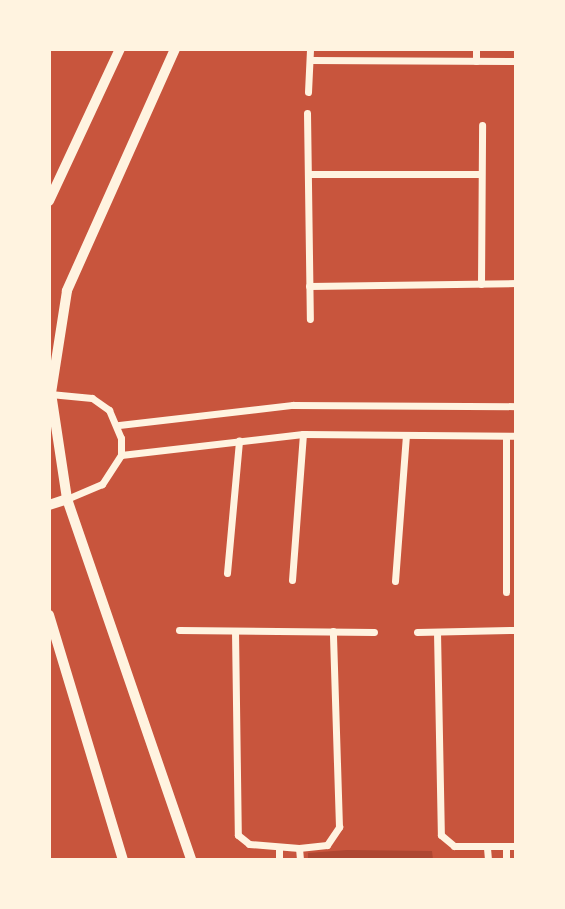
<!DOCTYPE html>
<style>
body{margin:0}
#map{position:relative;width:565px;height:909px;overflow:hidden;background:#c8553d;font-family:Arial,sans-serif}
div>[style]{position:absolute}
.green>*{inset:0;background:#ae4732}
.minor>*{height:7px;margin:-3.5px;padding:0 3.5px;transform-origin:3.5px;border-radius:3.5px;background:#fff3e0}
.tertiary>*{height:10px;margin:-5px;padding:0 5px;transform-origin:5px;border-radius:5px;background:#fff3e0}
span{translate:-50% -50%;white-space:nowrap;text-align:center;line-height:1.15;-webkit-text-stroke:5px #fff3e0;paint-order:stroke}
.frame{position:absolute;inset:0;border:51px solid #fff3e0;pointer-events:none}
</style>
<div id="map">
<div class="green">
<i style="clip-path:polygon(347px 850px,432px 851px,433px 860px,308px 860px,308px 853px)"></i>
</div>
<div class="minor">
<i style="left:310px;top:60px;width:206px;rotate:0.3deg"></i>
<i style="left:476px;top:61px;width:12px;rotate:-90deg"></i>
<i style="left:308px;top:92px;width:43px;rotate:-87.3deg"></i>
<i style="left:307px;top:113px;width:206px;rotate:89.2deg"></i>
<i style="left:308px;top:174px;width:173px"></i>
<i style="left:481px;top:284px;width:159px;rotate:-89.6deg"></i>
<i style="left:309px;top:286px;width:207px;rotate:-0.8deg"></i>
<i style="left:50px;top:394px;width:42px;rotate:5.4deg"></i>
<i style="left:92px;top:398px;width:21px;rotate:35deg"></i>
<i style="left:109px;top:410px;width:30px;rotate:67deg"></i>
<i style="left:121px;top:438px;width:17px;rotate:90deg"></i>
<i style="left:121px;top:455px;width:35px;rotate:123deg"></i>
<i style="left:102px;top:484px;width:38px;rotate:157deg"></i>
<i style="left:119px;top:425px;width:175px;rotate:-6.6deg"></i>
<i style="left:293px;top:405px;width:223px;rotate:0.3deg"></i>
<i style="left:121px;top:455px;width:183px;rotate:-6.6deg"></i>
<i style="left:303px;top:434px;width:213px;rotate:0.5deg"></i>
<i style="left:227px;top:573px;width:133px;rotate:-84.8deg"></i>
<i style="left:292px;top:580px;width:146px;rotate:-85.7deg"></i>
<i style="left:395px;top:581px;width:146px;rotate:-85.7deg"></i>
<i style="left:506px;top:592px;width:156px;rotate:-90deg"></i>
<i style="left:179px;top:630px;width:195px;rotate:0.6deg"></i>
<i style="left:235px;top:631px;width:204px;rotate:89.2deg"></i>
<i style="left:238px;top:835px;width:14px;rotate:39deg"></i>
<i style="left:249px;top:844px;width:50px;rotate:4.6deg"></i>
<i style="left:299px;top:848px;width:28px;rotate:-6deg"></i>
<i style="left:327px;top:845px;width:22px;rotate:-56deg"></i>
<i style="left:339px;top:827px;width:196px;rotate:-91.8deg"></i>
<i style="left:417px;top:632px;width:99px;rotate:-1.2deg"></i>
<i style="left:437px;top:632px;width:203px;rotate:88.9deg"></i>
<i style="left:441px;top:835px;width:17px;rotate:40deg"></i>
<i style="left:454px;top:846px;width:62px"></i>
<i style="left:279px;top:848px;width:12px;rotate:90deg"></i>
<i style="left:299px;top:848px;width:12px;rotate:85deg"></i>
<i style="left:487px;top:848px;width:12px;rotate:85deg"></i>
<i style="left:506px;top:848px;width:12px;rotate:90deg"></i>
</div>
<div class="tertiary">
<i style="left:175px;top:49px;width:265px;rotate:114.1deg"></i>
<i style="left:67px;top:291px;width:103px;rotate:98.9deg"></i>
<i style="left:51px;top:393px;width:107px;rotate:81.4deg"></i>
<i style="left:67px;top:499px;width:382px;rotate:71deg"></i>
<i style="left:49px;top:201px;width:168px;rotate:-65deg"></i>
<i style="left:49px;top:505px;width:19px;rotate:-18deg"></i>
<i style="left:49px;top:615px;width:256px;rotate:73.2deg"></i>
</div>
<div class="frame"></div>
</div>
